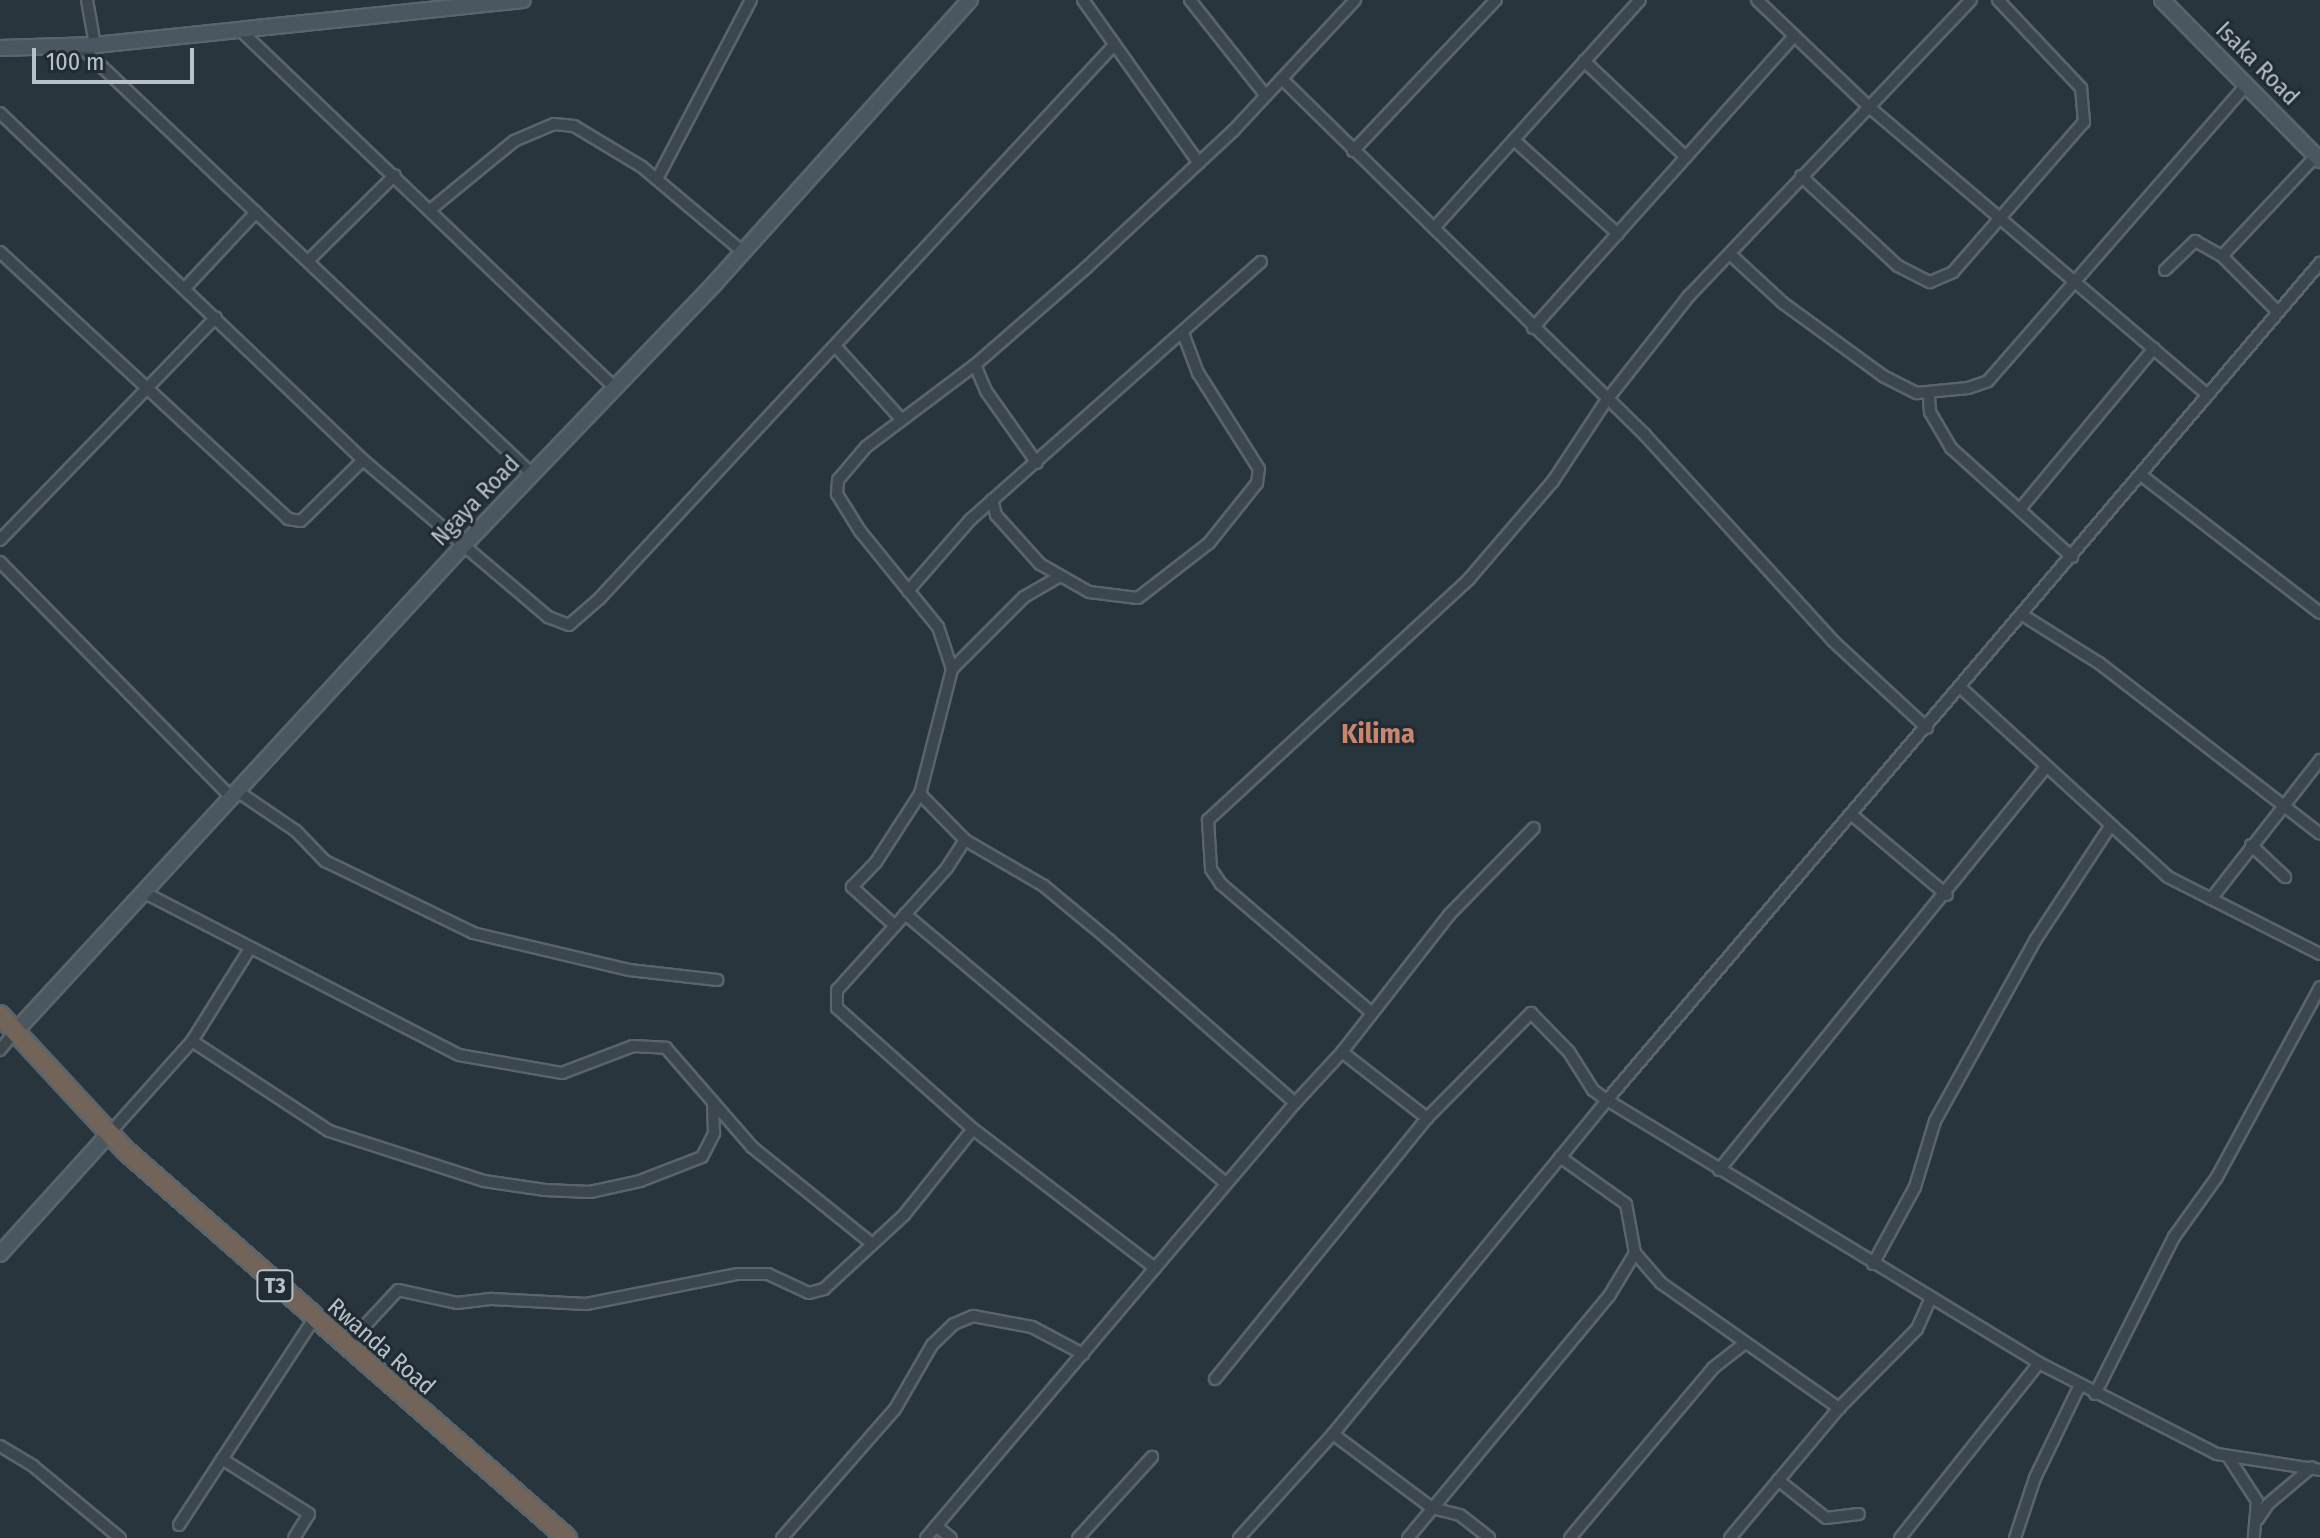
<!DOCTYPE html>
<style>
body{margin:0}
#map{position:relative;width:2320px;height:1538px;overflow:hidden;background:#28353d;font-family:"Fira Sans Condensed",sans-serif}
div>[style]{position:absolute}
.roads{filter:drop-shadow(2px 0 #59646b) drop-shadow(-2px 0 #59646b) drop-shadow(0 2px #59646b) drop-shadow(0 -2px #59646b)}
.street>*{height:10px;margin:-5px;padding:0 5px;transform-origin:5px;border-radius:5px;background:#3b464d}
.secondary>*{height:14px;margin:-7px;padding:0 7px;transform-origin:7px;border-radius:7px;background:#4a5660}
.highway>*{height:18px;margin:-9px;padding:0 9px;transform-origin:9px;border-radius:9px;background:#726459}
span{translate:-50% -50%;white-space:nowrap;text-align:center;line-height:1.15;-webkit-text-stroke:6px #202b32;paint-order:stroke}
.shield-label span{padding:2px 6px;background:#202b32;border:2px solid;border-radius:6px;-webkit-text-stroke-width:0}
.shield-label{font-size:22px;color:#b8c1c8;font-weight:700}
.street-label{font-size:24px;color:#b8c1c8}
.quarter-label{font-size:28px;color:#ca8570;font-weight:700}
.scale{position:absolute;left:32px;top:48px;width:162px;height:36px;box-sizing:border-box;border:4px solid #b8c1c8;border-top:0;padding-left:10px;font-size:24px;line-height:28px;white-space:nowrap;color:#b8c1c8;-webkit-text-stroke:6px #202b32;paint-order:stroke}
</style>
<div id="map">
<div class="roads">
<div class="street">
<i style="left:87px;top:0;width:46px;rotate:79.9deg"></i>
<i style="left:1083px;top:0;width:200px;rotate:54.6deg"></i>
<i style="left:1190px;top:0;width:122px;rotate:51.6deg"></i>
<i style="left:1757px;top:0;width:153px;rotate:43.7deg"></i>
<i style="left:1868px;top:106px;width:446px;rotate:40.4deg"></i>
<i style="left:240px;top:30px;width:518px;rotate:43.67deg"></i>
<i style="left:79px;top:45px;width:624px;rotate:43.44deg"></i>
<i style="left:1584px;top:61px;width:140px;rotate:43.3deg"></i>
<i style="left:1282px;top:79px;width:508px;rotate:44.44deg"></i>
<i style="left:1645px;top:435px;width:279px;rotate:47.6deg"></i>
<i style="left:1833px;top:641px;width:128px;rotate:42.8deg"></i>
<i style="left:0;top:113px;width:502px;rotate:43.71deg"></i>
<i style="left:363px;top:460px;width:243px;rotate:40.3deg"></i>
<i style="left:548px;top:617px;width:22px;rotate:21deg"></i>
<i style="left:569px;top:625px;width:40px;rotate:-41deg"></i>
<i style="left:599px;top:599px;width:756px;rotate:-47.09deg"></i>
<i style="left:1514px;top:140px;width:140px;rotate:42.1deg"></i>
<i style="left:1353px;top:151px;width:208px;rotate:-46.6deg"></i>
<i style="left:1801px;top:176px;width:132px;rotate:42.9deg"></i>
<i style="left:1898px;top:266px;width:36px;rotate:27deg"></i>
<i style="left:1930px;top:282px;width:25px;rotate:-23deg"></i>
<i style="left:1953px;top:272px;width:199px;rotate:-48.9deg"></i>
<i style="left:2084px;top:122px;width:34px;rotate:-95deg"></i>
<i style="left:2081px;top:88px;width:121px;rotate:-133.3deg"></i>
<i style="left:657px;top:179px;width:202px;rotate:-62.3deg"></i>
<i style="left:430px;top:210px;width:109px;rotate:-39.4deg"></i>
<i style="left:514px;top:141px;width:43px;rotate:-23deg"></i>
<i style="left:554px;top:124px;width:20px;rotate:6deg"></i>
<i style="left:574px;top:126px;width:79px;rotate:31.1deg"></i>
<i style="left:642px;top:167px;width:132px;rotate:40.1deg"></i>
<i style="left:1434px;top:228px;width:307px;rotate:-47.9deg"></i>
<i style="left:0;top:252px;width:393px;rotate:42.8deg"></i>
<i style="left:288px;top:519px;width:13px;rotate:9deg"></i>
<i style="left:301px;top:521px;width:87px;rotate:-44.5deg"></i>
<i style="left:1731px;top:255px;width:71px;rotate:42.7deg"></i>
<i style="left:1783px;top:303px;width:124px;rotate:36.1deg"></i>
<i style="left:1883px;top:376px;width:38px;rotate:27deg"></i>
<i style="left:1917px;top:393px;width:51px;rotate:-5.6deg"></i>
<i style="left:1968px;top:388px;width:21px;rotate:-19deg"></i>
<i style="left:1988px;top:381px;width:393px;rotate:-48.9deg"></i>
<i style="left:2222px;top:256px;width:137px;rotate:-46.8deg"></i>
<i style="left:308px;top:261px;width:122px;rotate:-44.7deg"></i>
<i style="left:2165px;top:270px;width:42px;rotate:-44deg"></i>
<i style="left:2195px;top:241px;width:31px;rotate:29deg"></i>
<i style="left:2222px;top:256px;width:78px;rotate:45deg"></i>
<i style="left:185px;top:288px;width:104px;rotate:-46.9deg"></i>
<i style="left:1533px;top:328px;width:392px;rotate:-48.2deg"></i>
<i style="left:835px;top:346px;width:98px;rotate:47.9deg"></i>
<i style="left:975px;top:365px;width:28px;rotate:67deg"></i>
<i style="left:986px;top:391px;width:88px;rotate:54.7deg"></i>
<i style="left:1929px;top:395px;width:17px;rotate:87deg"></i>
<i style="left:1930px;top:412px;width:42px;rotate:59.7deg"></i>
<i style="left:1951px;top:448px;width:163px;rotate:42deg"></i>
<i style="left:2141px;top:475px;width:226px;rotate:37.6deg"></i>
<i style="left:992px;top:500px;width:16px;rotate:75deg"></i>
<i style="left:996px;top:515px;width:66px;rotate:48.1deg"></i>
<i style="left:1040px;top:564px;width:56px;rotate:29.7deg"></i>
<i style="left:1089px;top:592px;width:49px;rotate:7deg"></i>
<i style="left:1138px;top:598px;width:90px;rotate:-37.8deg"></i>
<i style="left:1209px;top:543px;width:77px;rotate:-51.3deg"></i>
<i style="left:1257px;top:483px;width:14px;rotate:-82deg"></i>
<i style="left:1259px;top:469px;width:114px;rotate:-122.4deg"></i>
<i style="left:1198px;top:373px;width:43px;rotate:-110.6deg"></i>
<i style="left:2020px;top:509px;width:209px;rotate:-50.2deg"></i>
<i style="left:0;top:540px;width:310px;rotate:-45.9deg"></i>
<i style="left:0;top:562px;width:330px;rotate:45.5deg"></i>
<i style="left:908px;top:591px;width:94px;rotate:-48.9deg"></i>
<i style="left:970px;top:520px;width:389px;rotate:-41.6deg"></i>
<i style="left:2024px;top:616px;width:89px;rotate:32.1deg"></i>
<i style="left:2099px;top:663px;width:279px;rotate:37.7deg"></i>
<i style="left:952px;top:669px;width:102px;rotate:-45deg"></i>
<i style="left:1024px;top:597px;width:38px;rotate:-30deg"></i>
<i style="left:1961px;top:688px;width:280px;rotate:42.4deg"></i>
<i style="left:2168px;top:877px;width:170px;rotate:26.9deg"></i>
<i style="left:237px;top:791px;width:71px;rotate:34.1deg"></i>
<i style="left:296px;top:831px;width:42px;rotate:46deg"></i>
<i style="left:325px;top:861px;width:165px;rotate:25.9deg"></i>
<i style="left:473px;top:933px;width:160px;rotate:13.3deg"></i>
<i style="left:629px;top:970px;width:89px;rotate:6.5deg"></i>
<i style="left:920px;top:794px;width:64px;rotate:45.6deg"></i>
<i style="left:965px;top:840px;width:91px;rotate:30.2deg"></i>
<i style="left:1044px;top:886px;width:85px;rotate:39.7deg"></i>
<i style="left:1109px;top:940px;width:247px;rotate:41.2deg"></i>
<i style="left:1295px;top:1103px;width:69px;rotate:-47.3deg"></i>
<i style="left:1342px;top:1052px;width:108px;rotate:37.8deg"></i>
<i style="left:1427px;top:1118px;width:148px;rotate:-45.3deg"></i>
<i style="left:1531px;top:1013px;width:54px;rotate:45.7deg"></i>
<i style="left:1569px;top:1052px;width:45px;rotate:57.7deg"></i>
<i style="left:1593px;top:1090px;width:17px;rotate:36deg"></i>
<i style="left:1607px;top:1100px;width:506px;rotate:31.33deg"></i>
<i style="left:2039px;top:1363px;width:200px;rotate:27.1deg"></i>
<i style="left:2217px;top:1454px;width:104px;rotate:8.8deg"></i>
<i style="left:1852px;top:815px;width:124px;rotate:40.1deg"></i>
<i style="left:965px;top:840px;width:33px;rotate:123deg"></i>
<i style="left:947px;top:868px;width:164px;rotate:132deg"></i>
<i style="left:837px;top:990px;width:18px;rotate:90deg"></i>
<i style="left:837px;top:1008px;width:182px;rotate:41.7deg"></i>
<i style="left:973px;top:1129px;width:229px;rotate:37.4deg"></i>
<i style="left:2251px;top:845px;width:47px;rotate:43.3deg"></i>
<i style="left:145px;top:893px;width:353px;rotate:27.3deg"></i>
<i style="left:459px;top:1055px;width:105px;rotate:9.9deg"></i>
<i style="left:562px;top:1073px;width:76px;rotate:-20.8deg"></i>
<i style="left:633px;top:1046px;width:33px;rotate:3deg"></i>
<i style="left:666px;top:1048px;width:131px;rotate:49deg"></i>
<i style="left:752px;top:1147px;width:153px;rotate:38.9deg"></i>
<i style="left:2211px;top:899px;width:177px;rotate:-51.9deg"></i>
<i style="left:905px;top:914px;width:419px;rotate:40deg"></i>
<i style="left:894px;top:925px;width:57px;rotate:-137.9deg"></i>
<i style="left:852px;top:887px;width:35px;rotate:-46deg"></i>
<i style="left:876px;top:862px;width:81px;rotate:-57.1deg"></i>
<i style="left:920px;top:794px;width:129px;rotate:-75.6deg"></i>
<i style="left:952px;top:669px;width:44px;rotate:-108.4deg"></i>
<i style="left:938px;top:627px;width:124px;rotate:-129.1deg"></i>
<i style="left:860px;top:531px;width:44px;rotate:-121.9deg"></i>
<i style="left:837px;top:494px;width:14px;rotate:-86deg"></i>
<i style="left:838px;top:480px;width:43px;rotate:-49.7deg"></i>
<i style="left:866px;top:447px;width:136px;rotate:-37deg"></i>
<i style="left:975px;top:365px;width:147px;rotate:-41.1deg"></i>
<i style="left:1086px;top:268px;width:201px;rotate:-43deg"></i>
<i style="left:1233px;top:131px;width:179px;rotate:-47deg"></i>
<i style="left:1372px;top:1013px;width:199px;rotate:-139.5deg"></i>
<i style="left:1221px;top:884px;width:18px;rotate:-124deg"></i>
<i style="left:1211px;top:869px;width:49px;rotate:-93.5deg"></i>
<i style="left:1208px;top:820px;width:355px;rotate:-42.7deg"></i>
<i style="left:1469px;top:579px;width:129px;rotate:-49.4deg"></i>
<i style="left:1553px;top:481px;width:96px;rotate:-56.5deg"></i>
<i style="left:1606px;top:401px;width:134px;rotate:-51.7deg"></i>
<i style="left:1689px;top:296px;width:409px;rotate:-46.4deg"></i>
<i style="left:192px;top:1041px;width:164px;rotate:33.3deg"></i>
<i style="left:329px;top:1131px;width:163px;rotate:17.9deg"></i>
<i style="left:484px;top:1181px;width:62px;rotate:8.4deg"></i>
<i style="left:545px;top:1190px;width:45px;rotate:2.5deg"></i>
<i style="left:590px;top:1192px;width:51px;rotate:-12.4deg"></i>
<i style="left:640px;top:1181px;width:66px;rotate:-21.2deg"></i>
<i style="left:702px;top:1157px;width:27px;rotate:-63deg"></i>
<i style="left:714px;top:1133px;width:31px;rotate:-92deg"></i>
<i style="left:0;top:1050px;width:22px;rotate:-51deg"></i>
<i style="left:1342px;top:1052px;width:175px;rotate:-52deg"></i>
<i style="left:1450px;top:914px;width:120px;rotate:-45.7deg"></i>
<i style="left:108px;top:1135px;width:126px;rotate:-48.2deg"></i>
<i style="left:192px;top:1041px;width:107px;rotate:-57.9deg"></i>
<i style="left:1560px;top:1157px;width:81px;rotate:35.5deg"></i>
<i style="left:1626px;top:1204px;width:50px;rotate:79.6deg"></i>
<i style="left:1635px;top:1253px;width:40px;rotate:49deg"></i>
<i style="left:1661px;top:1283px;width:218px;rotate:35.1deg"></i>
<i style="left:1719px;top:1170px;width:519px;rotate:-50.94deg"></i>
<i style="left:1873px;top:1264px;width:88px;rotate:-61.4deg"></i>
<i style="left:1915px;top:1187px;width:69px;rotate:-73.1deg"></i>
<i style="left:1935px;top:1121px;width:208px;rotate:-61deg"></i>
<i style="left:2036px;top:939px;width:136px;rotate:-56.7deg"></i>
<i style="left:346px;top:1346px;width:76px;rotate:-47.1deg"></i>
<i style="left:398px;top:1290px;width:60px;rotate:12.4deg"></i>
<i style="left:457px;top:1303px;width:35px;rotate:-7deg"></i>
<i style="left:492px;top:1299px;width:94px;rotate:3deg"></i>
<i style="left:586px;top:1304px;width:155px;rotate:-11.2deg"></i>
<i style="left:738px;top:1274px;width:30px"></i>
<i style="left:768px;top:1274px;width:45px;rotate:24.9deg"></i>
<i style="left:809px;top:1293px;width:16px;rotate:-15deg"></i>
<i style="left:824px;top:1289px;width:109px;rotate:-42.8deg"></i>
<i style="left:904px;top:1215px;width:110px;rotate:-51.3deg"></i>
<i style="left:1215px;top:1379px;width:336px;rotate:-50.9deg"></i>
<i style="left:2095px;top:1394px;width:176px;rotate:-63.3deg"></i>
<i style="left:2174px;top:1237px;width:74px;rotate:-54.4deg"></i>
<i style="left:2217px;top:1177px;width:216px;rotate:-61.5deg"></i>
<i style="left:1333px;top:1434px;width:124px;rotate:36.8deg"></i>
<i style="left:1432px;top:1508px;width:29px;rotate:14deg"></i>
<i style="left:1460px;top:1515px;width:37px;rotate:38deg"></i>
<i style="left:0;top:1446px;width:39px;rotate:31deg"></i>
<i style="left:33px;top:1466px;width:113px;rotate:39.6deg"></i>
<i style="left:2229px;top:1458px;width:51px;rotate:56.9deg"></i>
<i style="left:2257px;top:1501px;width:37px;rotate:95deg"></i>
<i style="left:222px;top:1459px;width:103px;rotate:32.3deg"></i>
<i style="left:309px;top:1514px;width:28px;rotate:122deg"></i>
<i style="left:1778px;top:1480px;width:61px;rotate:38.4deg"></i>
<i style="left:1826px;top:1518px;width:33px;rotate:-7deg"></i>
<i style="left:2258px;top:1519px;width:18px;rotate:-56deg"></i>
<i style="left:2268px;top:1504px;width:57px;rotate:-40.1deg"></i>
<i style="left:179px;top:1525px;width:245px;rotate:-56.8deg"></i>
<i style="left:936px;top:1526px;width:19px;rotate:39deg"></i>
<i style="left:782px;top:1538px;width:171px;rotate:-48.8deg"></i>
<i style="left:895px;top:1409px;width:74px;rotate:-60deg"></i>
<i style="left:932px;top:1345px;width:30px;rotate:-44deg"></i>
<i style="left:954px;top:1324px;width:21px;rotate:-23deg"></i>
<i style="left:973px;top:1316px;width:60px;rotate:10.6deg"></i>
<i style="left:1032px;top:1327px;width:58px;rotate:27.9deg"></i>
<i style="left:926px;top:1538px;width:570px;rotate:-49.69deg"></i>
<i style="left:1078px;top:1538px;width:110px;rotate:-47.6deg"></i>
<i style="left:1239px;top:1538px;width:140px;rotate:-47.9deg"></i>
<i style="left:1333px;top:1434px;width:432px;rotate:-50.6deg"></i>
<i style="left:1607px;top:1100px;width:1100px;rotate:-49.57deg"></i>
<i style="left:1408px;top:1538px;width:315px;rotate:-50.3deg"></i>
<i style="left:1609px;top:1296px;width:50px;rotate:-58.8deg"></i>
<i style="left:1570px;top:1538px;width:222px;rotate:-49.9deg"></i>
<i style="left:1713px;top:1368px;width:41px;rotate:-38deg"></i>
<i style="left:1730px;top:1538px;width:170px;rotate:-50deg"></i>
<i style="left:1839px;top:1408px;width:111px;rotate:-45.4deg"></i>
<i style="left:1917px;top:1329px;width:34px;rotate:-66deg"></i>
<i style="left:1900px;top:1538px;width:223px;rotate:-51.5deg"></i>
<i style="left:2015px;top:1538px;width:63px;rotate:-71.6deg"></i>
<i style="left:2035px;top:1478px;width:103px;rotate:-64.2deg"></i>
</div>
<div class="secondary">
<i style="left:2162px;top:0;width:225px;rotate:45.4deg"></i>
<i style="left:0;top:48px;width:95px;rotate:-1.8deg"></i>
<i style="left:95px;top:45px;width:430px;rotate:-6deg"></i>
<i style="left:14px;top:1033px;width:661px;rotate:-47.33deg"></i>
<i style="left:462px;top:547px;width:366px;rotate:-46.2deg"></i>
<i style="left:715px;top:283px;width:381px;rotate:-48deg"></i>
<i style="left:0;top:1254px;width:161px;rotate:-47.8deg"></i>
</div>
<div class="highway">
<i style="left:0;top:1015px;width:185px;rotate:47.2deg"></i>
<i style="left:126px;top:1151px;width:587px;rotate:41.27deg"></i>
</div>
</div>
<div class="shield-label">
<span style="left:275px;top:1286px">T3</span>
</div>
<div class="street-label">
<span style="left:2257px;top:64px;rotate:45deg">Isaka Road</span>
<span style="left:476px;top:501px;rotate:-46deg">Ngaya Road</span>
<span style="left:381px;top:1347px;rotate:41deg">Rwanda Road</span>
</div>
<div class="quarter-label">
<span style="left:1378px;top:734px">Kilima</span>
</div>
<div class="scale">100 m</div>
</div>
